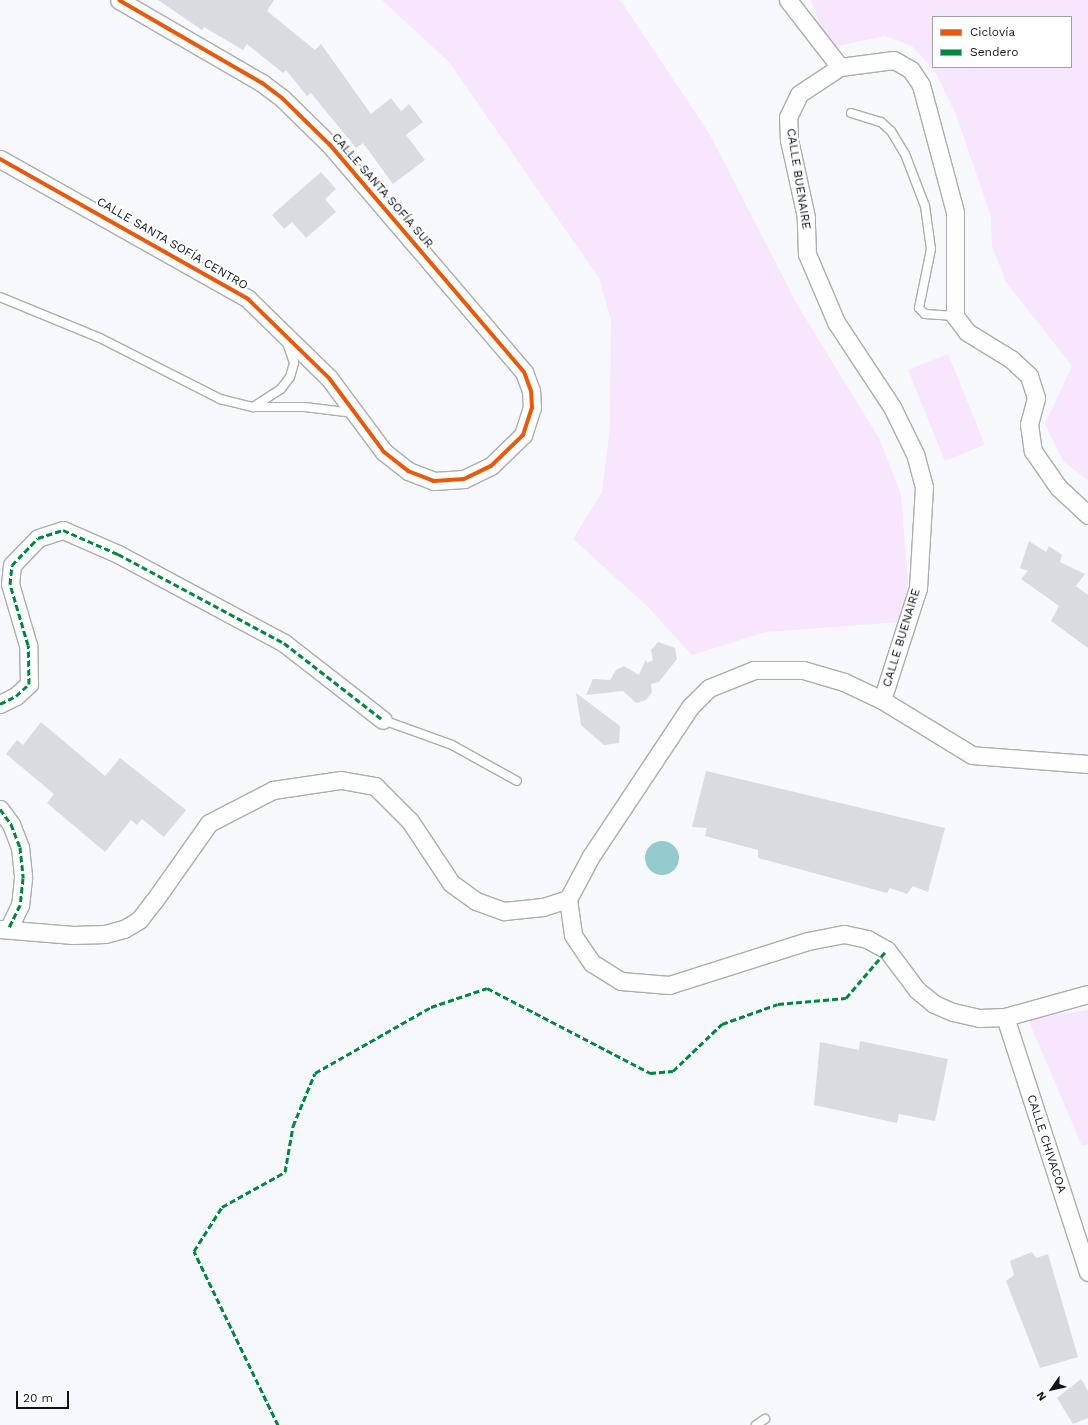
<!DOCTYPE html>
<meta charset="utf-8">
<style>
body{margin:0}
#map{position:relative;width:1088px;height:1425px;overflow:hidden;background:#f6f8fb;font-family:"Work Sans",sans-serif}
div>[style]{position:absolute}
.green>*{inset:0;background:#f7e6fd;transform-origin:0 0}
.water>*{inset:0;background:#93cace}
.round{border-radius:50%}
.building>*{inset:0;background:#dadae1}
.roads{filter:drop-shadow(1px 0 #aaadb2) drop-shadow(-1px 0 #aaadb2) drop-shadow(0 1px #aaadb2) drop-shadow(0 -1px #aaadb2)}
.lane>*{height:8px;margin:-4px;padding:0 4px;transform-origin:4px;border-radius:4px;background:#fefefe}
.street>*{height:17px;margin:-8.5px;padding:0 8.5px;transform-origin:8.5px;border-radius:8.5px;background:#fefefe}
.quiet>*{height:3px;margin-top:-1.5px;transform-origin:0;background:repeating-linear-gradient(90deg,#00873e 0 6px,transparent 0 9px)}
.cycleway>*{height:4px;margin:-2px;padding:0 2px;transform-origin:2px;border-radius:2px;background:#e8590c}
span{translate:-50% -50%;white-space:nowrap;text-align:center;line-height:1.15;-webkit-text-stroke:4px #fff;paint-order:stroke}
.street-label{font-size:12px;color:#0f131a}
.legend{position:absolute;left:932px;top:16px;width:140px;height:52px;box-sizing:border-box;background:#fff;border:1px solid #9fa1a3;margin:0;padding:5px 7px;list-style:none;font-size:12px;color:#0f131a}
.legend li{display:flex;align-items:center;gap:8px;height:20px}
.legend b{width:20px;border:1px solid #9fa1a3}
.north{position:absolute;left:1032px;top:1369px;width:40px;height:40px;-webkit-text-stroke:3px #fff;paint-order:stroke;rotate:236deg;font-size:11px;font-weight:700;line-height:16px;text-align:center;color:#0f131a}
.north::after{content:'';display:block;margin:auto;width:14px;height:18px;background:#0f131a;clip-path:polygon(50% 0,100% 100%,50% 72%,0 100%)}
.scale{position:absolute;left:16px;top:1391px;width:53px;height:18px;box-sizing:border-box;border:2px solid #0f131a;border-top:0;padding-left:5px;font-size:12px;line-height:14px;white-space:nowrap;color:#0f131a;-webkit-text-stroke:3px #fff;paint-order:stroke}
</style>
<div id="map">
<div class="green">
<i style="clip-path:polygon(382px 0,619px 0,623px 4px,709px 133px,798px 306px,880px 440px,901px 495px,908px 582px,901px 622px,766px 632px,692px 655px,647px 606px,573px 539px,602px 492px,610px 427px,611px 320px,599px 278px,449px 62px)"></i>
<i style="clip-path:polygon(evenodd,811px 0,1088px 0,1088px 480px,1064px 462px,1045px 424px,1072px 366px,1006px 282px,992px 246px,991px 217px,957px 117px,936px 73px,912px 46px,885px 36px,828px 48px,811px 0,933px 17px,1071px 17px,1071px 67px,933px 67px,933px 17px)"></i>
<i style="left:948px;top:354px;width:98px;height:43px;rotate:68deg"></i>
<i style="clip-path:polygon(1088px 1010px,1088px 1145px,1082px 1146px,1028px 1019px)"></i>
</div>
<div class="water">
<i class="round" style="left:645px;top:841px;width:34px;height:34px"></i>
</div>
<div class="building">
<i style="clip-path:polygon(158px 0,274px 0,267px 11px,315px 50px,321px 44px,371px 114px,391px 98px,401px 111px,409px 104px,423px 122px,406px 135px,425px 160px,393px 184px,363px 143px,356px 148px,311px 93px,307px 96px,286px 70px,283px 73px,247px 44px,243px 50px,204px 27px,202px 30px)"></i>
<i style="clip-path:polygon(321px 172px,336px 189px,325px 199px,336px 212px,306px 238px,292px 222px,284px 229px,272px 215px)"></i>
<i style="clip-path:polygon(1029px 541px,1046px 552px,1049px 546px,1062px 555px,1060px 562px,1085px 574px,1076px 586px,1088px 595px,1088px 648px,1051px 621px,1059px 606px,1021px 579px,1028px 571px,1020px 568px)"></i>
<i style="clip-path:polygon(658px 642px,675px 648px,677px 659px,659px 682px,651px 684px,652px 692px,646px 700px,636px 703px,623px 691px,586px 695px,593px 679px,610px 680px,616px 670px,624px 666px,639px 675px,646px 659px,647px 663px,653px 660px,651px 650px)"></i>
<i style="clip-path:polygon(576px 693px,620px 726px,619px 743px,604px 745px,581px 725px)"></i>
<i style="clip-path:polygon(41px 722px,105px 776px,120px 758px,186px 810px,164px 837px,142px 819px,137px 825px,131px 820px,105px 852px,47px 803px,54px 794px,6px 754px,17px 740px,23px 745px)"></i>
<i style="clip-path:polygon(706px 771px,945px 828px,928px 892px,913px 886px,907px 894px,890px 888px,887px 893px,758px 858px,758px 850px,705px 836px,707px 828px,692px 827px)"></i>
<i style="clip-path:polygon(860px 1041px,948px 1059px,935px 1121px,899px 1114px,897px 1123px,814px 1105px,820px 1042px,859px 1050px)"></i>
<i style="clip-path:polygon(1032px 1252px,1036px 1258px,1048px 1254px,1078px 1357px,1040px 1368px,1006px 1281px,1014px 1275px,1010px 1261px)"></i>
<i style="clip-path:polygon(1081px 1379px,1088px 1391px,1088px 1418px,1073px 1424px,1057px 1398px)"></i>
</div>
<div class="roads">
<div class="lane">
<i style="left:851px;top:113px;width:31px;rotate:17deg"></i>
<i style="left:881px;top:122px;width:13px;rotate:42deg"></i>
<i style="left:891px;top:131px;width:27px;rotate:59deg"></i>
<i style="left:905px;top:154px;width:56px;rotate:69deg"></i>
<i style="left:925px;top:206px;width:43px;rotate:82.1deg"></i>
<i style="left:931px;top:249px;width:60px;rotate:101.5deg"></i>
<i style="left:919px;top:308px;width:8px;rotate:45deg"></i>
<i style="left:925px;top:314px;width:30px;rotate:4deg"></i>
<i style="left:0;top:297px;width:108px;rotate:22.3deg"></i>
<i style="left:100px;top:338px;width:135px;rotate:26.9deg"></i>
<i style="left:220px;top:399px;width:34px;rotate:14deg"></i>
<i style="left:253px;top:407px;width:33px;rotate:-33deg"></i>
<i style="left:281px;top:389px;width:15px;rotate:-53deg"></i>
<i style="left:290px;top:377px;width:15px;rotate:-74deg"></i>
<i style="left:294px;top:363px;width:21px;rotate:-109deg"></i>
<i style="left:254px;top:407px;width:51px"></i>
<i style="left:305px;top:407px;width:49px;rotate:7deg"></i>
<i style="left:383px;top:720px;width:73px;rotate:19.9deg"></i>
<i style="left:452px;top:745px;width:74px;rotate:29deg"></i>
<i style="left:756px;top:1425px;width:11px;rotate:-34deg"></i>
</div>
<div class="street">
<i style="left:788px;top:0;width:85px;rotate:52.2deg"></i>
<i style="left:0;top:159px;width:285px;rotate:29.4deg"></i>
<i style="left:248px;top:299px;width:113px;rotate:44.3deg"></i>
<i style="left:329px;top:378px;width:92px;rotate:53.4deg"></i>
<i style="left:384px;top:452px;width:31px;rotate:38deg"></i>
<i style="left:408px;top:471px;width:28px;rotate:21deg"></i>
<i style="left:434px;top:481px;width:30px;rotate:-4deg"></i>
<i style="left:464px;top:479px;width:30px;rotate:-26deg"></i>
<i style="left:491px;top:466px;width:45px;rotate:-44.1deg"></i>
<i style="left:523px;top:435px;width:28px;rotate:-72deg"></i>
<i style="left:532px;top:408px;width:17px;rotate:-93deg"></i>
<i style="left:531px;top:391px;width:20px;rotate:-110deg"></i>
<i style="left:524px;top:372px;width:299px;rotate:-130.5deg"></i>
<i style="left:330px;top:145px;width:67px;rotate:-135.6deg"></i>
<i style="left:282px;top:98px;width:25px;rotate:-143deg"></i>
<i style="left:262px;top:83px;width:165px;rotate:-149.9deg"></i>
<i style="left:882px;top:700px;width:118px;rotate:-72.2deg"></i>
<i style="left:918px;top:588px;width:101px;rotate:-86.6deg"></i>
<i style="left:924px;top:487px;width:34px;rotate:-105deg"></i>
<i style="left:915px;top:454px;width:52px;rotate:-116.1deg"></i>
<i style="left:892px;top:407px;width:102px;rotate:-123.4deg"></i>
<i style="left:836px;top:322px;width:74px;rotate:-113.1deg"></i>
<i style="left:807px;top:254px;width:37px;rotate:-92deg"></i>
<i style="left:806px;top:217px;width:79px;rotate:-102.4deg"></i>
<i style="left:789px;top:140px;width:23px;rotate:-92deg"></i>
<i style="left:788px;top:117px;width:25px;rotate:-64deg"></i>
<i style="left:799px;top:94px;width:49px;rotate:-33.4deg"></i>
<i style="left:840px;top:67px;width:54px;rotate:-7.4deg"></i>
<i style="left:894px;top:60px;width:20px;rotate:30deg"></i>
<i style="left:911px;top:70px;width:18px;rotate:56deg"></i>
<i style="left:921px;top:85px;width:131px;rotate:75deg"></i>
<i style="left:955px;top:212px;width:104px;rotate:90deg"></i>
<i style="left:955px;top:316px;width:20px;rotate:53deg"></i>
<i style="left:967px;top:332px;width:52px;rotate:31.5deg"></i>
<i style="left:1011px;top:359px;width:25px;rotate:43deg"></i>
<i style="left:1029px;top:376px;width:23px;rotate:72deg"></i>
<i style="left:1036px;top:398px;width:27px;rotate:105deg"></i>
<i style="left:1029px;top:424px;width:27px;rotate:82deg"></i>
<i style="left:1033px;top:451px;width:44px;rotate:55.2deg"></i>
<i style="left:1058px;top:487px;width:41px;rotate:43deg"></i>
<i style="left:0;top:704px;width:18px;rotate:-27deg"></i>
<i style="left:16px;top:696px;width:18px;rotate:-43deg"></i>
<i style="left:29px;top:684px;width:39px;rotate:-91deg"></i>
<i style="left:28px;top:645px;width:64px;rotate:-106.4deg"></i>
<i style="left:10px;top:584px;width:19px;rotate:-84deg"></i>
<i style="left:12px;top:565px;width:37px;rotate:-46deg"></i>
<i style="left:38px;top:538px;width:26px;rotate:-18deg"></i>
<i style="left:63px;top:530px;width:60px;rotate:23.6deg"></i>
<i style="left:118px;top:554px;width:188px;rotate:28.2deg"></i>
<i style="left:284px;top:643px;width:125px;rotate:37.9deg"></i>
<i style="left:1088px;top:764px;width:116px;rotate:-175.6deg"></i>
<i style="left:972px;top:755px;width:105px;rotate:-148.6deg"></i>
<i style="left:882px;top:700px;width:42px;rotate:-154.7deg"></i>
<i style="left:844px;top:682px;width:43px;rotate:-163.7deg"></i>
<i style="left:803px;top:670px;width:49px;rotate:180deg"></i>
<i style="left:754px;top:670px;width:48px;rotate:158.2deg"></i>
<i style="left:709px;top:688px;width:27px;rotate:135deg"></i>
<i style="left:690px;top:707px;width:179px;rotate:123.6deg"></i>
<i style="left:591px;top:856px;width:49px;rotate:118.1deg"></i>
<i style="left:568px;top:899px;width:36px;rotate:82deg"></i>
<i style="left:573px;top:935px;width:34px;rotate:56deg"></i>
<i style="left:592px;top:963px;width:34px;rotate:32deg"></i>
<i style="left:621px;top:981px;width:48px;rotate:4.8deg"></i>
<i style="left:669px;top:985px;width:146px;rotate:-17.6deg"></i>
<i style="left:808px;top:941px;width:37px;rotate:-11deg"></i>
<i style="left:844px;top:934px;width:24px;rotate:12deg"></i>
<i style="left:867px;top:939px;width:23px;rotate:29deg"></i>
<i style="left:887px;top:950px;width:50px;rotate:53.1deg"></i>
<i style="left:917px;top:990px;width:22px;rotate:39deg"></i>
<i style="left:934px;top:1004px;width:21px;rotate:23deg"></i>
<i style="left:953px;top:1012px;width:27px;rotate:13deg"></i>
<i style="left:979px;top:1018px;width:26px;rotate:-2deg"></i>
<i style="left:1005px;top:1017px;width:86px;rotate:-15.5deg"></i>
<i style="left:0;top:809px;width:19px;rotate:54deg"></i>
<i style="left:11px;top:824px;width:25px;rotate:69deg"></i>
<i style="left:20px;top:847px;width:31px;rotate:84deg"></i>
<i style="left:23px;top:878px;width:27px;rotate:96deg"></i>
<i style="left:20px;top:905px;width:25px;rotate:116deg"></i>
<i style="left:0;top:929px;width:73px;rotate:4.7deg"></i>
<i style="left:73px;top:935px;width:32px;rotate:-2deg"></i>
<i style="left:105px;top:934px;width:20px;rotate:-15deg"></i>
<i style="left:124px;top:929px;width:17px;rotate:-31deg"></i>
<i style="left:139px;top:920px;width:24px;rotate:-52deg"></i>
<i style="left:154px;top:901px;width:95px;rotate:-54.8deg"></i>
<i style="left:209px;top:823px;width:72px;rotate:-27.3deg"></i>
<i style="left:273px;top:790px;width:69px;rotate:-8.4deg"></i>
<i style="left:341px;top:780px;width:35px;rotate:10deg"></i>
<i style="left:375px;top:786px;width:49px;rotate:45deg"></i>
<i style="left:410px;top:821px;width:74px;rotate:56.5deg"></i>
<i style="left:451px;top:883px;width:31px;rotate:36deg"></i>
<i style="left:476px;top:901px;width:30px;rotate:20deg"></i>
<i style="left:504px;top:911px;width:39px;rotate:-6deg"></i>
<i style="left:543px;top:907px;width:26px;rotate:-18deg"></i>
<i style="left:1005px;top:1017px;width:268px;rotate:72deg"></i>
</div>
</div>
<div class="quiet">
<i style="left:0;top:704px;width:18px;rotate:-27deg"></i>
<i style="left:16px;top:696px;width:18px;rotate:-43deg"></i>
<i style="left:29px;top:684px;width:39px;rotate:-91deg"></i>
<i style="left:28px;top:645px;width:64px;rotate:-106.4deg"></i>
<i style="left:10px;top:584px;width:19px;rotate:-84deg"></i>
<i style="left:12px;top:565px;width:37px;rotate:-46deg"></i>
<i style="left:38px;top:538px;width:26px;rotate:-18deg"></i>
<i style="left:63px;top:530px;width:60px;rotate:23.6deg"></i>
<i style="left:118px;top:554px;width:188px;rotate:28.2deg"></i>
<i style="left:284px;top:643px;width:125px;rotate:37.9deg"></i>
<i style="left:0;top:809px;width:19px;rotate:54deg"></i>
<i style="left:11px;top:824px;width:25px;rotate:69deg"></i>
<i style="left:20px;top:847px;width:31px;rotate:84deg"></i>
<i style="left:23px;top:878px;width:27px;rotate:96deg"></i>
<i style="left:20px;top:905px;width:25px;rotate:116deg"></i>
<i style="left:278px;top:1425px;width:193px;rotate:-115.8deg"></i>
<i style="left:194px;top:1251px;width:52px;rotate:-57.5deg"></i>
<i style="left:222px;top:1207px;width:72px;rotate:-29.1deg"></i>
<i style="left:285px;top:1172px;width:47px;rotate:-80.1deg"></i>
<i style="left:293px;top:1126px;width:57px;rotate:-67.5deg"></i>
<i style="left:315px;top:1073px;width:133px;rotate:-29.6deg"></i>
<i style="left:431px;top:1007px;width:59px;rotate:-18.7deg"></i>
<i style="left:487px;top:988px;width:184px;rotate:27.5deg"></i>
<i style="left:650px;top:1073px;width:23px;rotate:-5deg"></i>
<i style="left:673px;top:1071px;width:68px;rotate:-43.8deg"></i>
<i style="left:722px;top:1024px;width:59px;rotate:-19.7deg"></i>
<i style="left:778px;top:1004px;width:68px;rotate:-5deg"></i>
<i style="left:846px;top:998px;width:63px;rotate:-49.5deg"></i>
</div>
<div class="cycleway">
<i style="left:0;top:159px;width:285px;rotate:29.4deg"></i>
<i style="left:248px;top:299px;width:113px;rotate:44.3deg"></i>
<i style="left:329px;top:378px;width:92px;rotate:53.4deg"></i>
<i style="left:384px;top:452px;width:31px;rotate:38deg"></i>
<i style="left:408px;top:471px;width:28px;rotate:21deg"></i>
<i style="left:434px;top:481px;width:30px;rotate:-4deg"></i>
<i style="left:464px;top:479px;width:30px;rotate:-26deg"></i>
<i style="left:491px;top:466px;width:45px;rotate:-44.1deg"></i>
<i style="left:523px;top:435px;width:28px;rotate:-72deg"></i>
<i style="left:532px;top:408px;width:17px;rotate:-93deg"></i>
<i style="left:531px;top:391px;width:20px;rotate:-110deg"></i>
<i style="left:524px;top:372px;width:299px;rotate:-130.5deg"></i>
<i style="left:330px;top:145px;width:67px;rotate:-135.6deg"></i>
<i style="left:282px;top:98px;width:25px;rotate:-143deg"></i>
<i style="left:262px;top:83px;width:165px;rotate:-149.9deg"></i>
</div>
<div class="street-label">
<span style="left:798px;top:179px;rotate:81deg">CALLE BUENAIRE</span>
<span style="left:382px;top:191px;rotate:49deg">CALLE SANTA SOFÍA SUR</span>
<span style="left:172px;top:244px;rotate:30deg">CALLE SANTA SOFÍA CENTRO</span>
<span style="left:902px;top:638px;rotate:-73deg">CALLE BUENAIRE</span>
<span style="left:1046px;top:1144px;rotate:72deg">CALLE CHIVACOA</span>
</div>
<ul class="legend">
<li><b style="height:5px;background:#e8590c"></b>Ciclovía</li>
<li><b style="height:5px;background:#00873e"></b>Sendero</li>
</ul>
<div class="north">N</div>
<div class="scale">20 m</div>
</div>
